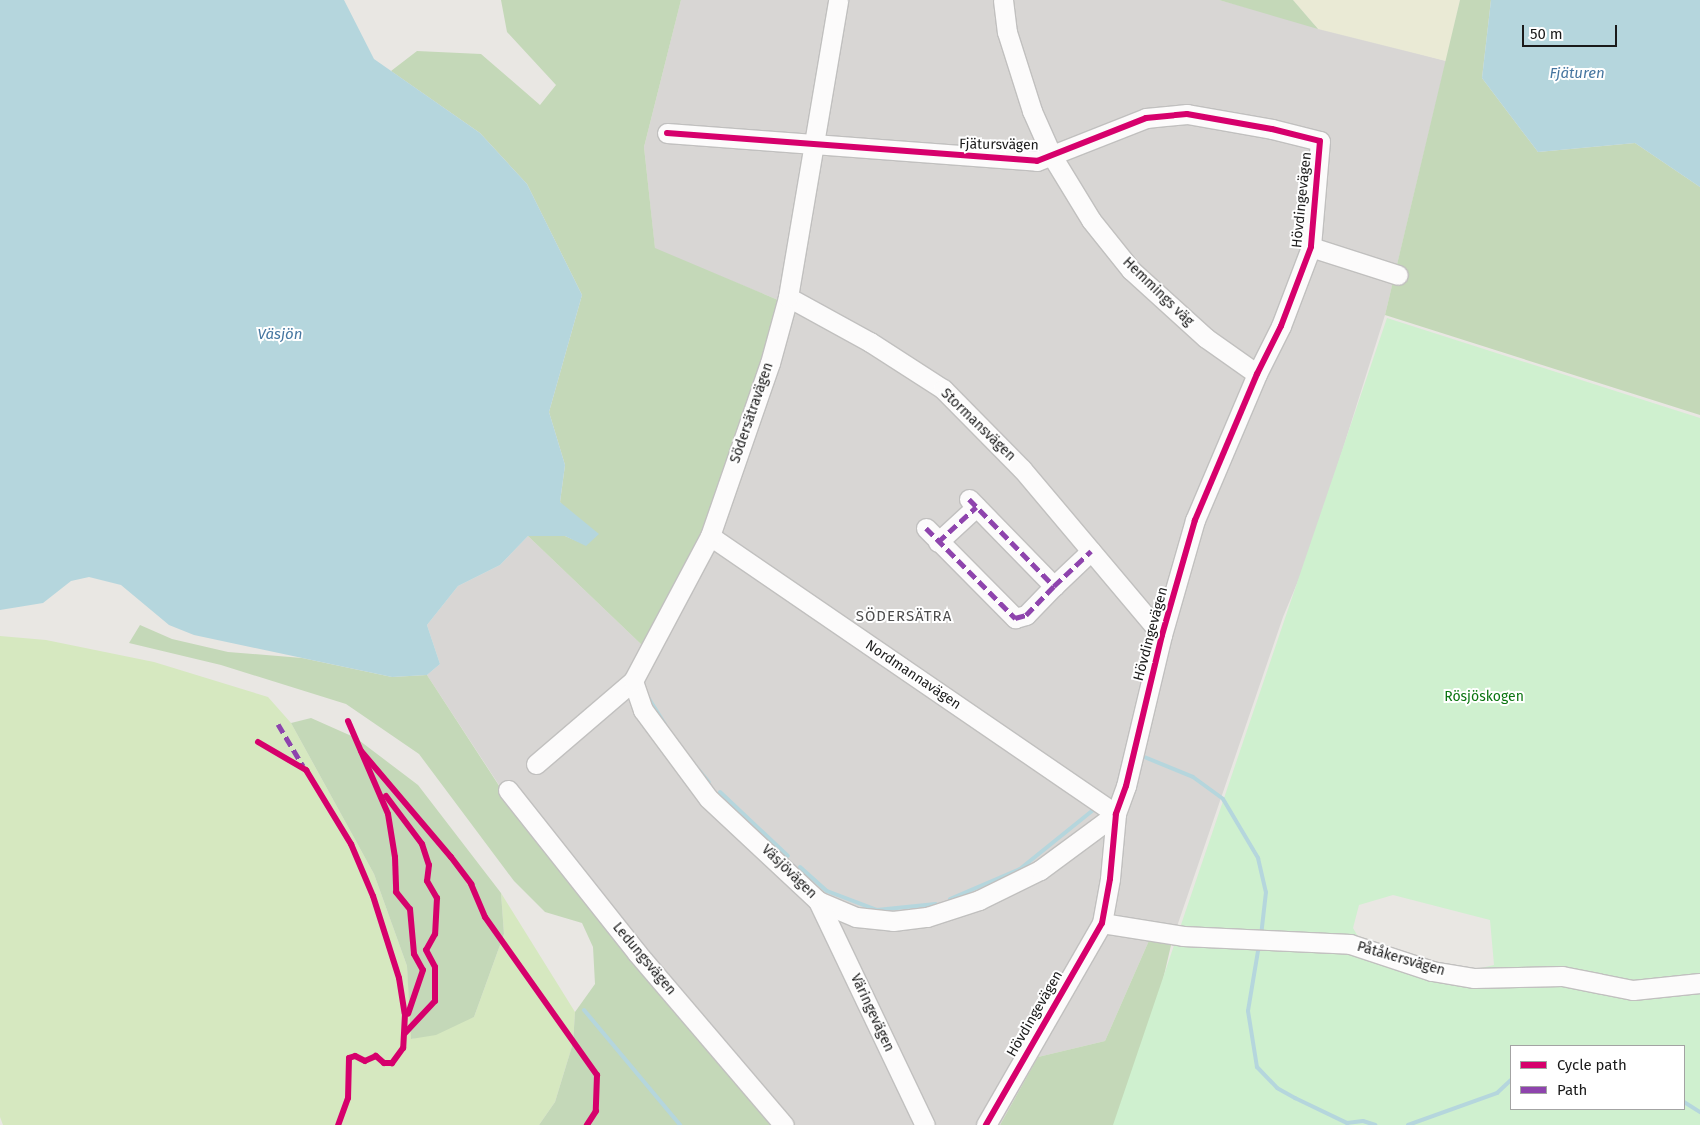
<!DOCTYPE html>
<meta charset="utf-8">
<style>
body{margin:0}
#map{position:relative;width:1700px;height:1125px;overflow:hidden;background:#e9e7e3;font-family:"Fira Sans",sans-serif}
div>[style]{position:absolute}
.residential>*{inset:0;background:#d8d6d4}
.farmland>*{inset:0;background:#eaead5}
.grass>*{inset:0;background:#d6e8c0}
.forest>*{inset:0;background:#c4d8b8}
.park>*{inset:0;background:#cff0cf}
.water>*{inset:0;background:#b5d6dd}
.stream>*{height:4px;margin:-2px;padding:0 2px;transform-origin:2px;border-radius:2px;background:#b5d6dd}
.roads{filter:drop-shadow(1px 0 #c1c0bf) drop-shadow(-1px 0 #c1c0bf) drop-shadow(0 1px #c1c0bf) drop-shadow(0 -1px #c1c0bf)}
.minor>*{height:19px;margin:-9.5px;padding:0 9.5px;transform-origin:9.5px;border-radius:9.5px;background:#fcfbfb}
.quiet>*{height:5px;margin-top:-2.5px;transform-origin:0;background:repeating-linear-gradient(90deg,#8e44ad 0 10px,transparent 0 15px)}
.cycleway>*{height:6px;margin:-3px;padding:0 3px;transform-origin:3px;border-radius:3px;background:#d6006c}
span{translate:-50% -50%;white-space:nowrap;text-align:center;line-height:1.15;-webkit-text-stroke:4px #fff;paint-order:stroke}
.street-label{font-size:14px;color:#1a1a1a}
.park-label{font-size:14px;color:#0b7511}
.water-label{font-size:15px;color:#4676a0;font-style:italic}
.neighbourhood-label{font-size:15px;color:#4d4d4d;letter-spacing:1px}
.legend{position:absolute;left:1510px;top:1045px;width:175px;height:65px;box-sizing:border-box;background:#fff;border:1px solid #a3a3a3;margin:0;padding:6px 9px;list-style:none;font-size:15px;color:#1a1a1a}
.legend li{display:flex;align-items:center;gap:10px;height:25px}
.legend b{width:25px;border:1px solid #a3a3a3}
.scale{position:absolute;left:1522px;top:25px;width:95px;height:22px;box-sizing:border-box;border:2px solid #1a1a1a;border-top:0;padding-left:6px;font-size:15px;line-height:18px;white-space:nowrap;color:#1a1a1a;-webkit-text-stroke:4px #fff;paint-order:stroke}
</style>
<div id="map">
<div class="residential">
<i style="clip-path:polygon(681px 0,1219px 0,1446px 61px,1385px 315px,1311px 550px,1283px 617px,1172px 941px,1151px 936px,1105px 1041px,1038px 1057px,1000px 1125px,774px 1125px,520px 817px,427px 675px,440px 664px,427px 625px,458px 586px,500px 565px,528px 536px,644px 647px,778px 300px,655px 249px,644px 147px)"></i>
</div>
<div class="farmland">
<i style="clip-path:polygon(1293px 0,1460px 0,1446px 61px,1318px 29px)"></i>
</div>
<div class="grass">
<i style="clip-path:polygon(0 636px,46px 640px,154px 662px,268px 697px,291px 723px,374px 874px,407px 966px,412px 1039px,474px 1017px,504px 934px,501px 893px,575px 1012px,573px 1043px,555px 1102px,539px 1125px,3px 1125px,0 1117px)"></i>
</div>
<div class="forest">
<i style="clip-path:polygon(501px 0,681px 0,644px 147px,655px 248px,778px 300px,744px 423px,703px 532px,644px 647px,528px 536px,565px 536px,586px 545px,560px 502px,565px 465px,549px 412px,582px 295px,527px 184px,480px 133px,391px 71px,417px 51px,481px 54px,540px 105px,556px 85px,507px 32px)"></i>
<i style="clip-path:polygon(1219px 0,1293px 0,1318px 29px)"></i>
<i style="clip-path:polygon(1460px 0,1491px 0,1482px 78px,1538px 152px,1635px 143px,1700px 187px,1700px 415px,1385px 315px)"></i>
<i style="clip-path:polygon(140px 625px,172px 639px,228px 652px,302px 658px,392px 677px,427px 675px,520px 818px,774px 1125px,539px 1125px,555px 1102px,573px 1043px,575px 1012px,595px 984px,593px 947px,582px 923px,545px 912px,514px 881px,419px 754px,346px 704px,221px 665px,129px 643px)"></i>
<i style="clip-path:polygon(311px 718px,356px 738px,418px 785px,501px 893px,504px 934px,474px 1017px,436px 1035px,411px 1039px,407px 966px,374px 874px,291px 723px)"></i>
<i style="clip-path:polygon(1151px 936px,1172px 941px,1141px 1074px,1144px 1125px,1000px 1125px,1038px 1057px,1105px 1041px)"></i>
</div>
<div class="park">
<i style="clip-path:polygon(evenodd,1387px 318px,1700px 418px,1700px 1125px,1113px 1125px,1387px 318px,1393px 895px,1490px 920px,1494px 965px,1473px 970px,1439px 965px,1388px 946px,1360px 940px,1353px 928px,1359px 905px,1393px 895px,1387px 318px,1511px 1046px,1684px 1046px,1684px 1109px,1511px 1109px,1511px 1046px)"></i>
</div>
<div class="water">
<i style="clip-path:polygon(0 0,344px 0,374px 59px,480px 133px,527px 184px,582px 295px,549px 412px,565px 465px,560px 502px,599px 534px,586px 546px,565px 536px,528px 536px,500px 565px,458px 586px,427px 625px,440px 664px,427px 675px,392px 677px,194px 635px,169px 625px,121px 585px,89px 577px,71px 581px,43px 603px,0 610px)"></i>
<i style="clip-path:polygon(1491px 0,1700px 0,1700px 187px,1635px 143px,1538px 152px,1482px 78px)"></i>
</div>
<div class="stream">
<i style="left:646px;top:694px;width:36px;rotate:58deg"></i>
<i style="left:1142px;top:756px;width:55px;rotate:22.4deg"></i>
<i style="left:1193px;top:777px;width:37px;rotate:36deg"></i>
<i style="left:1223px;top:799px;width:69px;rotate:59.3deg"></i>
<i style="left:1258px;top:858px;width:35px;rotate:77deg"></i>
<i style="left:1266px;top:892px;width:44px;rotate:96.5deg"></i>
<i style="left:692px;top:762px;width:26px;rotate:50deg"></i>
<i style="left:720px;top:792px;width:93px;rotate:43.3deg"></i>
<i style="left:800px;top:867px;width:36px;rotate:42deg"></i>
<i style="left:827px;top:891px;width:53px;rotate:20.8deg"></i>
<i style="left:877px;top:910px;width:59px;rotate:-5.8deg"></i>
<i style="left:950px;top:899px;width:76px;rotate:-23.2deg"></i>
<i style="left:1020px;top:869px;width:94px;rotate:-38.9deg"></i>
<i style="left:1259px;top:945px;width:67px;rotate:99.5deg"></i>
<i style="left:1248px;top:1011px;width:57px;rotate:80.9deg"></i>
<i style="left:1257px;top:1067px;width:29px;rotate:46deg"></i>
<i style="left:1277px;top:1088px;width:21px;rotate:29deg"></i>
<i style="left:1295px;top:1098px;width:58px;rotate:25.7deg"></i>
<i style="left:1347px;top:1123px;width:16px;rotate:-7deg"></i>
<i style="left:1363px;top:1121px;width:13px;rotate:18deg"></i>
<i style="left:584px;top:1010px;width:150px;rotate:50.1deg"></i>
<i style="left:1684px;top:1102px;width:19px;rotate:32deg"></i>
<i style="left:1408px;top:1125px;width:95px;rotate:-19.8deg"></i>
<i style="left:1497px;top:1093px;width:19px;rotate:-43deg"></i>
</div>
<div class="roads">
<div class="minor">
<i style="left:1003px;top:0;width:32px;rotate:83deg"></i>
<i style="left:1007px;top:32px;width:83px;rotate:72.4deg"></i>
<i style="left:1032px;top:111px;width:49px;rotate:66deg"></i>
<i style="left:1052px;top:156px;width:75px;rotate:58.6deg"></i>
<i style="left:1091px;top:220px;width:64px;rotate:51.3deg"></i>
<i style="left:1131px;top:270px;width:101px;rotate:42.2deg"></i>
<i style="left:1206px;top:338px;width:62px;rotate:35.2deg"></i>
<i style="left:667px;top:133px;width:371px;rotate:4.3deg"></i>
<i style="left:1037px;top:161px;width:117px;rotate:-21.5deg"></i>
<i style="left:1146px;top:118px;width:41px;rotate:-5.6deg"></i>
<i style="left:1187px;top:114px;width:86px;rotate:10deg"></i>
<i style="left:1272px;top:129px;width:49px;rotate:14deg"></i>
<i style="left:1320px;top:141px;width:106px;rotate:94.9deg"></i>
<i style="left:1311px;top:247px;width:85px;rotate:110.8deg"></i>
<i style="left:1281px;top:326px;width:54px;rotate:116.6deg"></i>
<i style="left:1257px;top:374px;width:159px;rotate:113deg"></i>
<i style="left:1195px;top:520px;width:120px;rotate:106deg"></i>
<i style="left:1162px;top:635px;width:155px;rotate:103.4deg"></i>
<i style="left:1126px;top:786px;width:30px;rotate:110deg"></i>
<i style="left:1116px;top:814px;width:65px;rotate:95.3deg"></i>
<i style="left:1110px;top:879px;width:45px;rotate:100.3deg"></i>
<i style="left:1102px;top:923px;width:233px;rotate:119.9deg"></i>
<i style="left:1311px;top:247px;width:91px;rotate:17.8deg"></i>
<i style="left:788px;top:297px;width:94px;rotate:28.8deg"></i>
<i style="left:870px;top:342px;width:87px;rotate:32.8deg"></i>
<i style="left:943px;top:389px;width:112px;rotate:45.4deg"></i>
<i style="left:1022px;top:469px;width:217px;rotate:49.9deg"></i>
<i style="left:969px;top:499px;width:122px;rotate:45.7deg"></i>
<i style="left:1054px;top:586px;width:51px;rotate:-43.4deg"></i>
<i style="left:926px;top:528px;width:127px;rotate:45.3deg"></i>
<i style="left:1015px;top:618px;width:11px;rotate:-15deg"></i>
<i style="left:1026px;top:615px;width:40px;rotate:-46deg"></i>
<i style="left:710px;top:536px;width:492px;rotate:34.4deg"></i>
<i style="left:938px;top:542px;width:52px;rotate:-42.6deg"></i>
<i style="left:633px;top:681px;width:31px;rotate:71deg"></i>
<i style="left:643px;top:710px;width:109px;rotate:53.5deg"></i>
<i style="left:708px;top:798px;width:151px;rotate:43.1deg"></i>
<i style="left:818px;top:901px;width:41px;rotate:22.8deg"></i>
<i style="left:856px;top:917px;width:37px;rotate:6deg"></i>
<i style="left:893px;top:921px;width:34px;rotate:-7deg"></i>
<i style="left:927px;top:917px;width:55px;rotate:-18.1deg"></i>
<i style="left:979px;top:900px;width:68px;rotate:-26.2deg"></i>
<i style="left:1040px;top:870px;width:94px;rotate:-36.4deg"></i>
<i style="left:536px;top:764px;width:128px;rotate:-40.6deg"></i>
<i style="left:633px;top:681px;width:164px;rotate:-62deg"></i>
<i style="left:710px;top:536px;width:183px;rotate:-70.9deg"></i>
<i style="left:770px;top:363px;width:68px;rotate:-74.7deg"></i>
<i style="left:788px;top:297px;width:301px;rotate:-80.4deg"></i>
<i style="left:508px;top:790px;width:208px;rotate:51.6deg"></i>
<i style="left:637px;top:953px;width:226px;rotate:49.5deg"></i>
<i style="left:818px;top:901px;width:248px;rotate:64.5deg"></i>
<i style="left:1102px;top:923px;width:82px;rotate:9.1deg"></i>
<i style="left:1183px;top:936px;width:167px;rotate:2.7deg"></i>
<i style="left:1350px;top:944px;width:86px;rotate:18.2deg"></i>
<i style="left:1432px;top:971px;width:43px;rotate:9.5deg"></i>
<i style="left:1474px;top:978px;width:88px;rotate:-1.3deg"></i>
<i style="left:1562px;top:976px;width:72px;rotate:11.2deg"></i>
<i style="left:1633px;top:990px;width:67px;rotate:-6deg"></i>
</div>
</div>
<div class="quiet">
<i style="left:969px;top:499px;width:122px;rotate:45.7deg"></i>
<i style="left:1054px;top:586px;width:51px;rotate:-43.4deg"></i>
<i style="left:926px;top:528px;width:127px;rotate:45.3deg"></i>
<i style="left:1015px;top:618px;width:11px;rotate:-15deg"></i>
<i style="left:1026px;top:615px;width:40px;rotate:-46deg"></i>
<i style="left:938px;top:542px;width:52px;rotate:-42.6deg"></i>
<i style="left:278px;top:724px;width:49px;rotate:59.2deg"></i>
</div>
<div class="cycleway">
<i style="left:667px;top:133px;width:371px;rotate:4.3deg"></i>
<i style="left:1037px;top:161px;width:117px;rotate:-21.5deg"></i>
<i style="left:1146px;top:118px;width:41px;rotate:-5.6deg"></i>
<i style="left:1187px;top:114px;width:86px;rotate:10deg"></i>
<i style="left:1272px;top:129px;width:49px;rotate:14deg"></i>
<i style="left:1320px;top:141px;width:106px;rotate:94.9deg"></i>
<i style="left:1311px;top:247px;width:85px;rotate:110.8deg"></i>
<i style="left:1281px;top:326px;width:54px;rotate:116.6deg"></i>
<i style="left:1257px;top:374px;width:159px;rotate:113deg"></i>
<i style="left:1195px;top:520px;width:120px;rotate:106deg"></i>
<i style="left:1162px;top:635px;width:155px;rotate:103.4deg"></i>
<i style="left:1126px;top:786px;width:30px;rotate:110deg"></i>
<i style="left:1116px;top:814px;width:65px;rotate:95.3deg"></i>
<i style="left:1110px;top:879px;width:45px;rotate:100.3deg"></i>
<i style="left:1102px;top:923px;width:233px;rotate:119.9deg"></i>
<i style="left:348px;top:721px;width:101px;rotate:66.7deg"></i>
<i style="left:388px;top:814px;width:44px;rotate:80.8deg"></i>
<i style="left:395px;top:857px;width:35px;rotate:88deg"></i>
<i style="left:396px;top:892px;width:22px;rotate:51deg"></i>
<i style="left:410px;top:909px;width:45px;rotate:84.9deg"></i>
<i style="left:414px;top:954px;width:18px;rotate:61deg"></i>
<i style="left:423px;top:970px;width:46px;rotate:108.8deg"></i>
<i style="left:258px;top:742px;width:56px;rotate:30.3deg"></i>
<i style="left:306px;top:770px;width:87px;rotate:58.7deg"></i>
<i style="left:351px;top:844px;width:56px;rotate:67.1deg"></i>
<i style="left:373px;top:896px;width:86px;rotate:72.4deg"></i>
<i style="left:399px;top:978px;width:36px;rotate:81deg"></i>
<i style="left:405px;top:1014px;width:34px;rotate:93deg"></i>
<i style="left:403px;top:1048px;width:19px;rotate:126deg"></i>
<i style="left:392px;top:1063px;width:8px;rotate:180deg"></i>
<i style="left:384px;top:1063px;width:11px;rotate:-139deg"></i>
<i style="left:376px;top:1056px;width:12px;rotate:156deg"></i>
<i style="left:365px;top:1061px;width:11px;rotate:-153deg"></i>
<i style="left:355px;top:1056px;width:6px;rotate:162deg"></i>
<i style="left:349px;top:1058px;width:40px;rotate:91.4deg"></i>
<i style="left:348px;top:1098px;width:29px;rotate:110deg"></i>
<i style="left:361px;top:751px;width:139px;rotate:49.7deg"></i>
<i style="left:451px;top:857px;width:34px;rotate:53deg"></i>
<i style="left:471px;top:884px;width:36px;rotate:67deg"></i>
<i style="left:485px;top:917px;width:194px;rotate:54.7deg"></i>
<i style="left:597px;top:1075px;width:36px;rotate:92deg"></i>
<i style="left:596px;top:1111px;width:17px;rotate:123deg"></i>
<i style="left:386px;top:796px;width:60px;rotate:53.1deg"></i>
<i style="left:422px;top:844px;width:22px;rotate:72deg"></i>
<i style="left:429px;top:865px;width:16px;rotate:97deg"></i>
<i style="left:427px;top:881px;width:20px;rotate:60deg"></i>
<i style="left:437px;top:898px;width:36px;rotate:93deg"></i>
<i style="left:435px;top:934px;width:18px;rotate:119deg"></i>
<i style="left:426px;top:950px;width:19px;rotate:62deg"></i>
<i style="left:435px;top:967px;width:34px;rotate:90deg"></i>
<i style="left:435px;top:1001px;width:44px;rotate:133.2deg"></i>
</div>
<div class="street-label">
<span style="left:999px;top:145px;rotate:1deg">Fjätursvägen</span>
<span style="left:1302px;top:200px;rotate:-84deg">Hövdingevägen</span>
<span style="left:1158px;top:292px;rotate:44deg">Hemmings väg</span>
<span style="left:752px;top:413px;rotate:-71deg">Södersätravägen</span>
<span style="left:978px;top:425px;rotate:44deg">Stormansvägen</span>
<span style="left:1151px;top:634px;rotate:-75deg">Hövdingevägen</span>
<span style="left:913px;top:675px;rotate:34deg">Nordmannavägen</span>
<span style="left:789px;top:872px;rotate:44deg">Väsjövägen</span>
<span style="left:644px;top:959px;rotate:50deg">Ledungsvägen</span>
<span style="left:1401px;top:959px;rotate:16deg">Påtåkersvägen</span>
<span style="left:872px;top:1013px;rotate:65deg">Väringevägen</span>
<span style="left:1035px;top:1014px;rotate:-60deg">Hövdingevägen</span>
</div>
<div class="park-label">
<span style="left:1484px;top:697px">Rösjöskogen</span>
</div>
<div class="water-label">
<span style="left:1577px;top:74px">Fjäturen</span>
<span style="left:280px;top:335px">Väsjön</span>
</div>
<div class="neighbourhood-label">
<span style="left:904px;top:617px">SÖDERSÄTRA</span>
</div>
<ul class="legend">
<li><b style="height:6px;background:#d6006c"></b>Cycle path</li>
<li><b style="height:6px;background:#8e44ad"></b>Path</li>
</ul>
<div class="scale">50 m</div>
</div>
